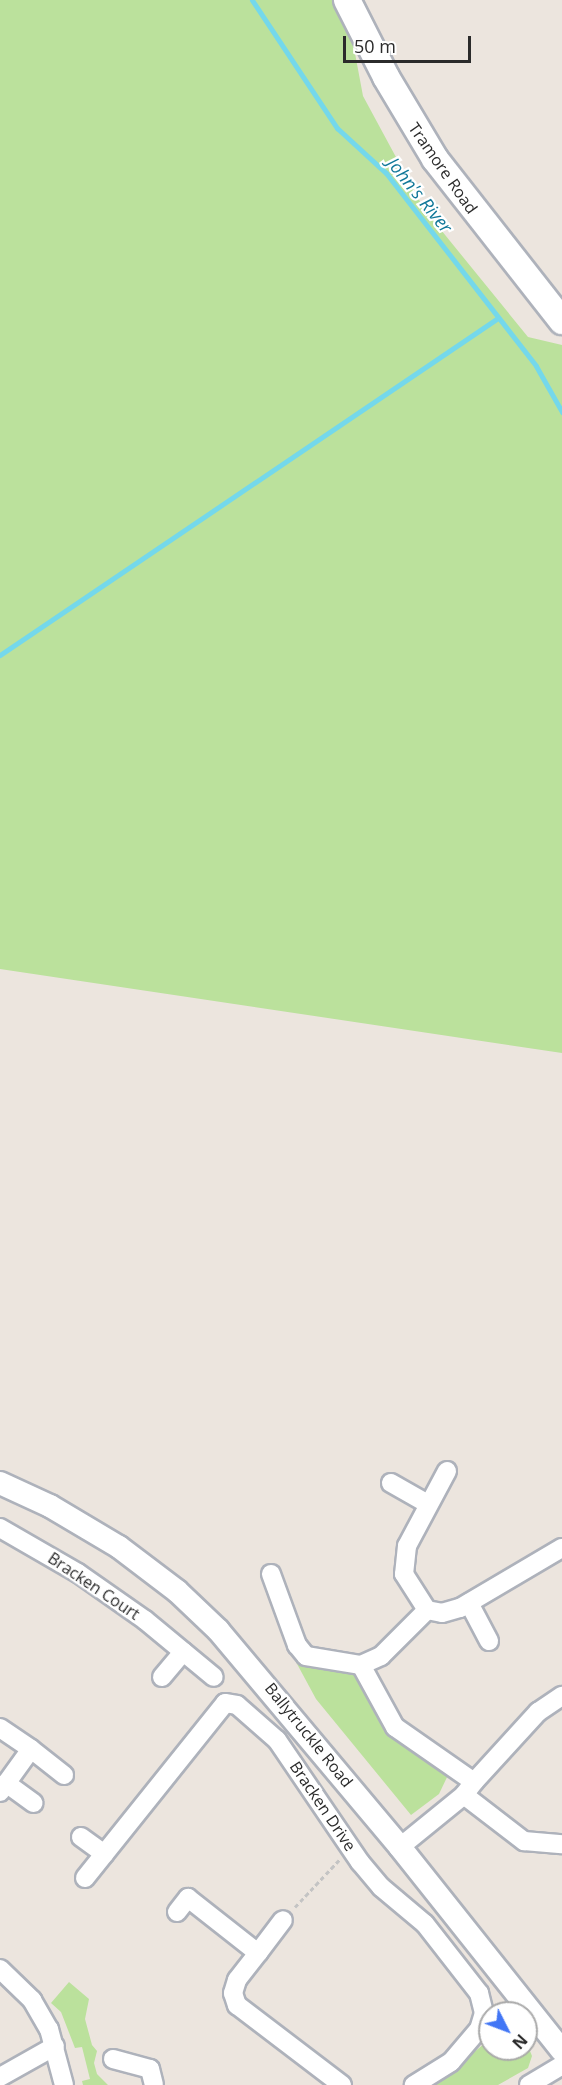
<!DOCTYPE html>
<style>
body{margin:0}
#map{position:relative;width:562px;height:2085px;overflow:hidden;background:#ece5de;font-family:"Open Sans",sans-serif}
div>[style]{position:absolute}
.green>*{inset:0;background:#bbe19c}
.stream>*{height:5px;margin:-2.5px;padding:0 2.5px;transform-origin:2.5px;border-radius:2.5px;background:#74d8eb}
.path>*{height:3px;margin-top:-1.5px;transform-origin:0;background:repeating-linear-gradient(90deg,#c4c4c4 0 4.5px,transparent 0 7.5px)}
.roads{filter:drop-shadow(2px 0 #aeb2bb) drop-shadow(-2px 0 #aeb2bb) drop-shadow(0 2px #aeb2bb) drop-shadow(0 -2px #aeb2bb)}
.minor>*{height:18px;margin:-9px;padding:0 9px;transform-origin:9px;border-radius:9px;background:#fff}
.tertiary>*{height:22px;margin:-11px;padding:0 11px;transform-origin:11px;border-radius:11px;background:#fff}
.secondary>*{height:26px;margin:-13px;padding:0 13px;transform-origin:13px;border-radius:13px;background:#fff}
span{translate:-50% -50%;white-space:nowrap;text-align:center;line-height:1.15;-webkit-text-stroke:4.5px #fff;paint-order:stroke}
.street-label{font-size:16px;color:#2b2b2b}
.water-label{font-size:18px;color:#117899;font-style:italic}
.north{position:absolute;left:478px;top:2001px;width:60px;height:60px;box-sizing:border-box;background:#fff;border:2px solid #aaa;border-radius:50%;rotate:132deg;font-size:16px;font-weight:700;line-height:24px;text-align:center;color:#2b2b2b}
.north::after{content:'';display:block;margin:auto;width:21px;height:27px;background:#4276f5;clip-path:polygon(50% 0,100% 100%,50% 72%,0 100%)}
.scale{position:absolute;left:343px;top:36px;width:128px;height:27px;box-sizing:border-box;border:3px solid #2b2b2b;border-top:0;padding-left:8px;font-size:18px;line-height:21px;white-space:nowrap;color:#2b2b2b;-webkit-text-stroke:4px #fff;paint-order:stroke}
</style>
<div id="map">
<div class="green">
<i style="clip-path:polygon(0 0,345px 0,363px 96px,424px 209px,528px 337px,562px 345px,562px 1053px,0 969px)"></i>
<i style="clip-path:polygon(296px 1662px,340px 1666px,355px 1673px,389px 1734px,449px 1773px,439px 1794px,411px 1815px,316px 1699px)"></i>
<i style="clip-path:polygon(69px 1982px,89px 1999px,85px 2019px,92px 2045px,97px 2051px,94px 2063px,97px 2074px,108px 2085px,83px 2085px,82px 2081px,90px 2079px,82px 2047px,75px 2048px,61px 2012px,51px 2003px)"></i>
<i style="clip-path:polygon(490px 2039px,490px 2049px,526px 2049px,526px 2041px,532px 2056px,528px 2068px,498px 2085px,434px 2085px)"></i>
</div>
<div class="stream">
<i style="left:252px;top:0;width:154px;rotate:56.4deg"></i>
<i style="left:337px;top:128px;width:67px;rotate:42.6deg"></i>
<i style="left:386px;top:173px;width:244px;rotate:52.1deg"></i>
<i style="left:536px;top:366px;width:53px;rotate:60.5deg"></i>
<i style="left:0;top:655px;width:601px;rotate:-34.09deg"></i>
</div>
<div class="path">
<i style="left:295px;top:1907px;width:66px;rotate:-46.8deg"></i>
</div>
<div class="roads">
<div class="minor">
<i style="left:447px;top:1471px;width:85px;rotate:118.1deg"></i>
<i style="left:407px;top:1546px;width:28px;rotate:96deg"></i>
<i style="left:404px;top:1574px;width:43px;rotate:57.4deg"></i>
<i style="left:427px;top:1610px;width:15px;rotate:11deg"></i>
<i style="left:442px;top:1613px;width:19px;rotate:-16deg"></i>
<i style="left:460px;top:1608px;width:118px;rotate:-30.5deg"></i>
<i style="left:391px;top:1483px;width:43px;rotate:29.6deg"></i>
<i style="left:0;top:1528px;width:90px;rotate:30deg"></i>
<i style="left:78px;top:1573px;width:82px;rotate:35deg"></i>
<i style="left:145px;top:1620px;width:89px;rotate:39.6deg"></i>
<i style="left:271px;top:1574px;width:76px;rotate:69.9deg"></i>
<i style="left:297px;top:1645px;width:14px;rotate:51deg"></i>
<i style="left:306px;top:1656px;width:56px;rotate:9.3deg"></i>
<i style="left:361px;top:1665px;width:22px;rotate:-24deg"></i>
<i style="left:381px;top:1656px;width:65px;rotate:-45deg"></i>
<i style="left:469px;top:1603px;width:43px;rotate:62.2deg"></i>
<i style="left:361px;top:1665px;width:71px;rotate:61.3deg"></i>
<i style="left:395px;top:1727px;width:96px;rotate:34.8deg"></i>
<i style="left:474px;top:1782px;width:16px;rotate:128deg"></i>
<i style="left:464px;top:1795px;width:82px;rotate:140.9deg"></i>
<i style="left:162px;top:1677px;width:33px;rotate:-50deg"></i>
<i style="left:0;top:1728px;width:37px;rotate:34deg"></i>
<i style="left:31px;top:1749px;width:53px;rotate:125.8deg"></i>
<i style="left:31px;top:1749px;width:42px;rotate:38.2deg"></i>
<i style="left:474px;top:1782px;width:95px;rotate:-47.6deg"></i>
<i style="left:538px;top:1712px;width:29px;rotate:-34deg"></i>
<i style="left:6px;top:1783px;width:34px;rotate:36deg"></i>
<i style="left:464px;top:1795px;width:76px;rotate:37.5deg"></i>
<i style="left:524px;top:1841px;width:38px;rotate:5deg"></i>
<i style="left:81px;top:1837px;width:29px;rotate:36deg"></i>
<i style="left:85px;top:1878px;width:224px;rotate:-51.3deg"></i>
<i style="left:225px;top:1703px;width:12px;rotate:9deg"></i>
<i style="left:237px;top:1705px;width:53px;rotate:41.2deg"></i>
<i style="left:277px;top:1740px;width:148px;rotate:55.8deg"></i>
<i style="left:360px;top:1862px;width:33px;rotate:50deg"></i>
<i style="left:381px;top:1887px;width:57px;rotate:40.1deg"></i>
<i style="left:425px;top:1924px;width:88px;rotate:52deg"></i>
<i style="left:479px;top:1993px;width:21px;rotate:76deg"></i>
<i style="left:484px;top:2013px;width:17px;rotate:107deg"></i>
<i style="left:479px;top:2029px;width:43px;rotate:130.3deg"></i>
<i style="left:451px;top:2062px;width:44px;rotate:148.1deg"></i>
<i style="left:177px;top:1912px;width:18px;rotate:-52deg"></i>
<i style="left:188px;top:1898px;width:89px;rotate:38.2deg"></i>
<i style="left:258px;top:1953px;width:34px;rotate:128deg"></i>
<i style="left:237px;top:1980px;width:14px;rotate:107deg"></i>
<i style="left:233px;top:1993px;width:13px;rotate:72deg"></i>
<i style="left:237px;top:2005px;width:132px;rotate:37.3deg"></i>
<i style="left:258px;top:1953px;width:41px;rotate:-52.9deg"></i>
<i style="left:0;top:1969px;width:45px;rotate:44.1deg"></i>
<i style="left:32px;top:2000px;width:34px;rotate:60deg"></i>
<i style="left:49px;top:2029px;width:58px;rotate:75deg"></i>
<i style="left:113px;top:2059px;width:38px;rotate:15deg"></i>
<i style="left:150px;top:2069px;width:16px;rotate:76deg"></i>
<i style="left:0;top:2077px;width:63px;rotate:-29.4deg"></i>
<i style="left:529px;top:2085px;width:39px;rotate:-31deg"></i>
</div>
<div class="tertiary">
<i style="left:0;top:1483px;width:55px;rotate:24.7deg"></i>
<i style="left:50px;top:1506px;width:80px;rotate:30.7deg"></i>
<i style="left:119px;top:1547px;width:73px;rotate:37.2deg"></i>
<i style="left:177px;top:1591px;width:57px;rotate:43.6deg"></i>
<i style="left:218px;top:1630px;width:283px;rotate:50deg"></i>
<i style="left:400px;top:1847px;width:260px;rotate:51.5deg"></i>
</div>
<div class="secondary">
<i style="left:347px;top:0;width:86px;rotate:63.1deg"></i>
<i style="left:386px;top:77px;width:96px;rotate:59.1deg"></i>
<i style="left:435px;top:159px;width:206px;rotate:51.9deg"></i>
</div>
</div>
<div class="street-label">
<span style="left:443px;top:168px;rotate:55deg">Tramore Road</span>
<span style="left:94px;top:1586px;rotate:34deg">Bracken Court</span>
<span style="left:309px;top:1735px;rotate:51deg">Ballytruckle Road</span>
<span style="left:323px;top:1806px;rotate:56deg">Bracken Drive</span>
</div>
<div class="water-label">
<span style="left:420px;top:195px;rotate:51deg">John's River</span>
</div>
<div class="north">N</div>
<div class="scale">50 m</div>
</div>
